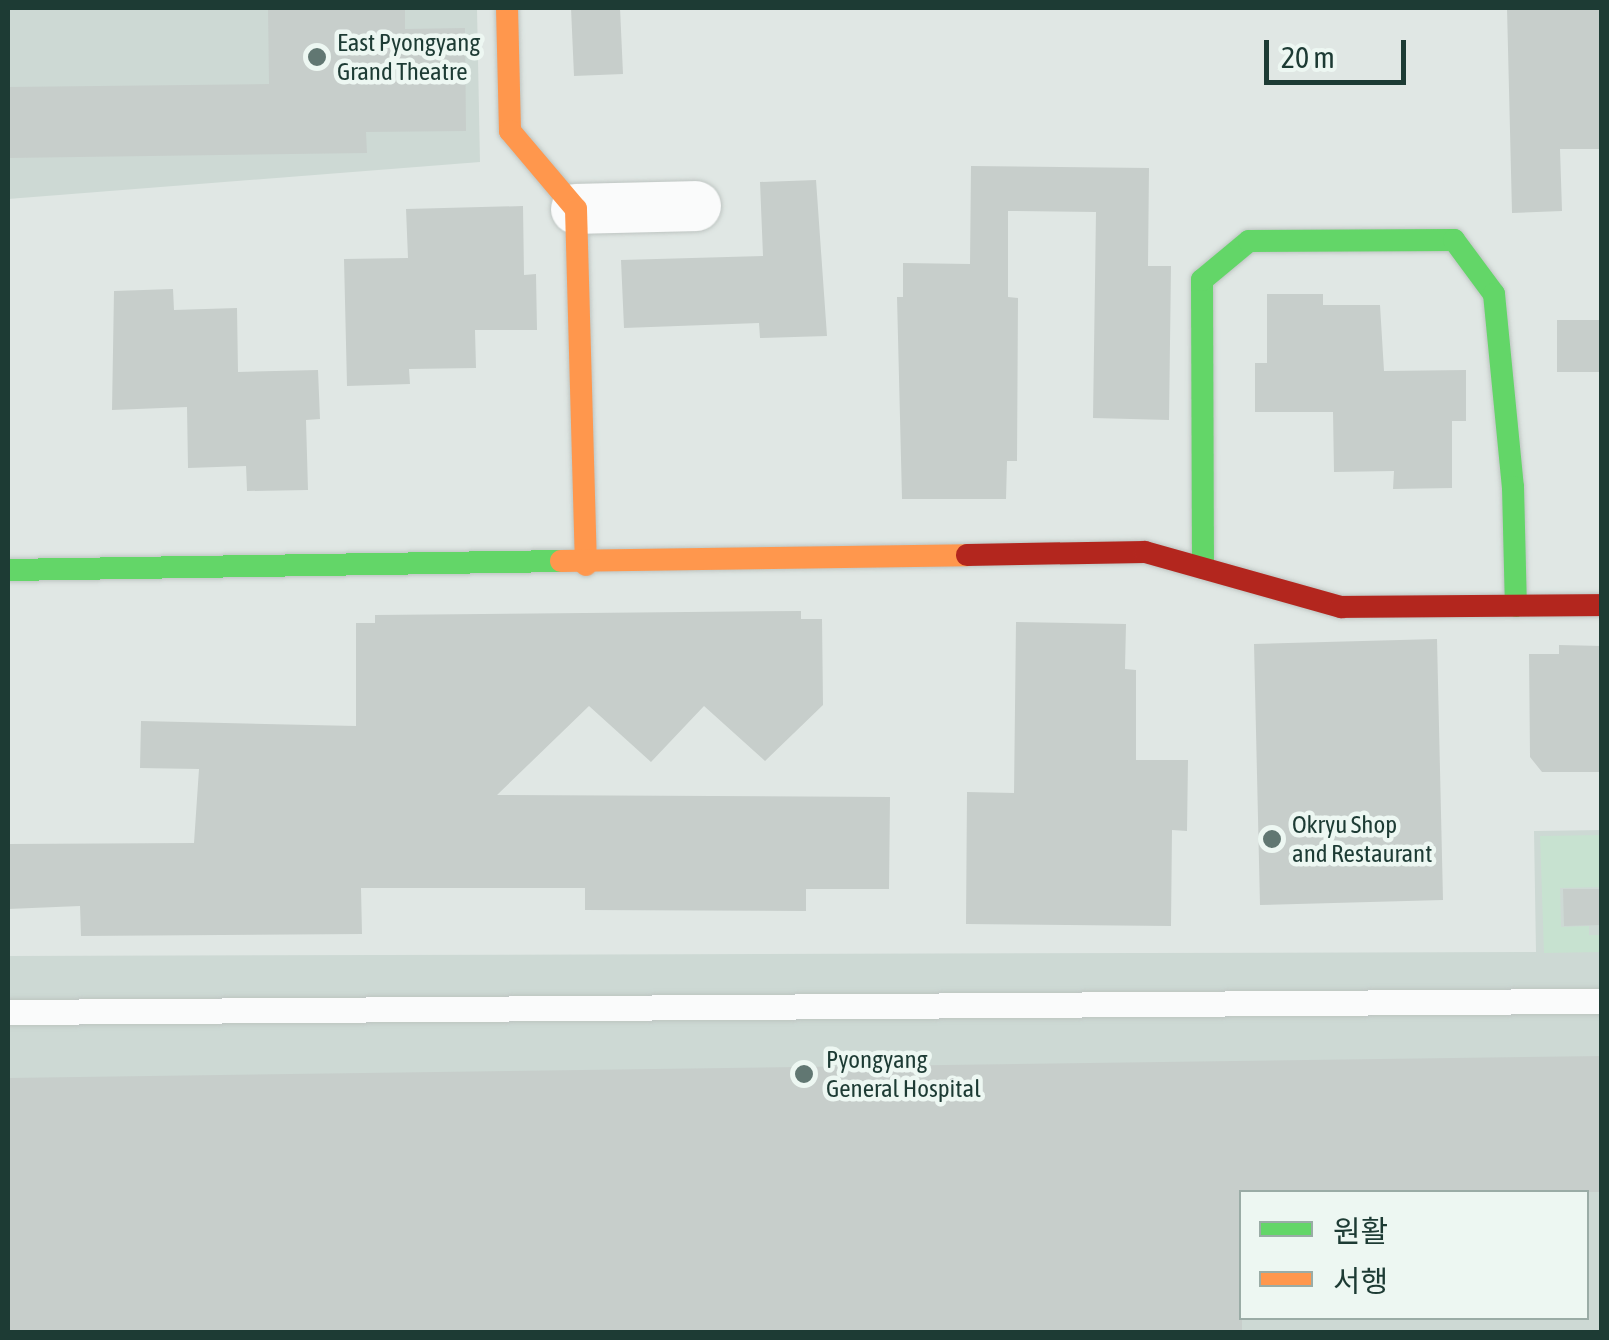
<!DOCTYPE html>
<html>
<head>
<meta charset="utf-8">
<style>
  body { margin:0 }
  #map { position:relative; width:1609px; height:1340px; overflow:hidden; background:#e0e7e4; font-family:"Asap Condensed","Noto Sans KR",sans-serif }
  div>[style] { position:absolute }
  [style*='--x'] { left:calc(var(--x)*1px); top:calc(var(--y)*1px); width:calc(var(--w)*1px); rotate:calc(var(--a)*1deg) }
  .built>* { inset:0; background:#cdd9d4 }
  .green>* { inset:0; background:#c7e2d0 }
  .building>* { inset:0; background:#c7cecb }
  .roads { filter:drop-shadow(0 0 2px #bdc4c1) drop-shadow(0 0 2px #bdc4c1) }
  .lane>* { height:25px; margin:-12.5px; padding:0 12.5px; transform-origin:12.5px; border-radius:12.5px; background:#fafbfb }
  .street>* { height:50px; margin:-25px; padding:0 25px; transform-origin:25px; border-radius:25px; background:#fafbfb }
  .fast>* { height:22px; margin:-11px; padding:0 11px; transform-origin:11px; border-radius:11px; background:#63d668 }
  .slow>* { height:22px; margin:-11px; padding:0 11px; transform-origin:11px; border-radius:11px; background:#ff974d }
  .jam>* { height:22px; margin:-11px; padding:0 11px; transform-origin:11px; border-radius:11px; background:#b3261e }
  .dots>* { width:28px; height:28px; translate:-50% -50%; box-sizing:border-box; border:5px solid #edf7f2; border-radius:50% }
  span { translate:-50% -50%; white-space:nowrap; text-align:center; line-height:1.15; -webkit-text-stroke:9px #edf7f2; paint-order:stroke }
  .poi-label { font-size:25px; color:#1d3b34 }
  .left { translate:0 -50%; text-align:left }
  .frame { position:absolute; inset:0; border:10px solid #1d3b34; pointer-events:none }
  .legend { position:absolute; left:1239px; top:1190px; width:350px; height:130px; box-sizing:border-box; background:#edf7f2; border:2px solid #9aaca6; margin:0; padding:12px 18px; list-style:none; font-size:30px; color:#1d3b34 }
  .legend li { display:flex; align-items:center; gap:20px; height:50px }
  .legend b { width:50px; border:2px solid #9aaca6 }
  .scale { position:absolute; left:1264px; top:40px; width:142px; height:45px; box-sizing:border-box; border:5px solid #1d3b34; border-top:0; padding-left:12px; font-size:30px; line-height:35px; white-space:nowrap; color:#1d3b34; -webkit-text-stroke:8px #edf7f2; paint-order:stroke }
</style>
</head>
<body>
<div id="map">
  <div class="built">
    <i style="clip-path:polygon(8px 8px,477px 8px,480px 162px,8px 199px)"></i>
    <i style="clip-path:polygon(evenodd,1601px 830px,1601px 1332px,8px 1332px,8px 956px,1536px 952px,1534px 831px,1601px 830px,1242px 1192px,1586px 1192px,1586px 1318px,1242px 1318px,1242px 1192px)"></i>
  </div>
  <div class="green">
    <i style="clip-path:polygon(1601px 835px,1601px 887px,1560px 888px,1561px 927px,1589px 926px,1589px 935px,1601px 935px,1601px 952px,1544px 953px,1540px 836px)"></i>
  </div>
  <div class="building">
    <i style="clip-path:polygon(268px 8px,405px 8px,405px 29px,465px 28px,466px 131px,366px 132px,367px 153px,8px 158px,8px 87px,269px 84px)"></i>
    <i style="clip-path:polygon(571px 8px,620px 8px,623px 74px,574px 76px)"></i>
    <i style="clip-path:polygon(1507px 8px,1602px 8px,1602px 149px,1560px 149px,1562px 211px,1512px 213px)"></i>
    <i style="clip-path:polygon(971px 166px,1149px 168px,1148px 266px,1171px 266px,1169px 420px,1093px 418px,1096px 212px,1008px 211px,1008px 297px,1018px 298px,1017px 461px,1007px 461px,1006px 499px,902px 499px,897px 297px,903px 297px,903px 263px,970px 264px)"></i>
    <i style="clip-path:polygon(816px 180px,827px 336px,760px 338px,759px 323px,624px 328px,621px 260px,763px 256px,760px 182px)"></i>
    <i style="clip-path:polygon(523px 206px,524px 275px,536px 274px,537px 330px,475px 330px,476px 368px,409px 369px,410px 384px,347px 386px,344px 259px,408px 258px,406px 209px)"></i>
    <i style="clip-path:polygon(173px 289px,174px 310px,237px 308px,238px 372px,318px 370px,320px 419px,306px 420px,308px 490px,247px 491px,246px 466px,188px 468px,187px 407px,112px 410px,114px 291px)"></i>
    <i style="clip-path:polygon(1267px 294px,1323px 294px,1323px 305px,1380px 305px,1384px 371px,1466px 370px,1466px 421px,1452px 421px,1452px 488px,1393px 489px,1394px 471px,1334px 472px,1333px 412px,1255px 412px,1255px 363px,1267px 363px)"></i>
    <i style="clip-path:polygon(1557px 320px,1602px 320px,1602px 372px,1557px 372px)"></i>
    <i style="clip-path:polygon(801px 611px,801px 619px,822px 619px,823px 705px,765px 761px,704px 706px,651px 762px,589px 706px,497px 795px,890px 797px,889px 889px,806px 889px,806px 911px,585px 910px,585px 888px,361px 888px,362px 934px,81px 936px,80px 906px,8px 909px,8px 844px,194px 843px,199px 769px,140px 768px,141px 721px,356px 726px,356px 623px,375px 623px,375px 615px)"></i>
    <i style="clip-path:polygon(1016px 622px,1126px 624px,1125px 669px,1136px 670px,1136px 760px,1188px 760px,1187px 831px,1172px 830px,1171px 926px,966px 924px,967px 792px,1014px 793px)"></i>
    <i style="clip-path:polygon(1437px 639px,1443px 900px,1260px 905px,1254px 644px)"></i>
    <i style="clip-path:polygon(1559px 645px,1602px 646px,1602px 772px,1542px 772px,1530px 757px,1529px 654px,1559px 654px)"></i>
    <i style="clip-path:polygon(1563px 889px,1602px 889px,1602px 925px,1564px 926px)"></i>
    <i style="clip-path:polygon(1602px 1056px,1602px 1192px,1242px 1192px,1242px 1332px,8px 1332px,8px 1078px)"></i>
  </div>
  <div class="roads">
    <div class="lane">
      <i style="--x:8;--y:1012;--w:1594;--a:-0.4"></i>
    </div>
    <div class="street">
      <i style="--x:576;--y:209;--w:120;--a:-1.4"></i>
    </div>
    <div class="fast">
      <i style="--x:1203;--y:568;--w:288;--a:-90.2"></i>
      <i style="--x:1202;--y:280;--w:61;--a:-39.7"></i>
      <i style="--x:1249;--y:241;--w:205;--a:-0.3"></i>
      <i style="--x:1454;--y:240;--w:67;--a:53.5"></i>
      <i style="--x:1494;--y:294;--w:194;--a:84.4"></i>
      <i style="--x:1513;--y:487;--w:119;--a:88.6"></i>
      <i style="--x:8;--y:570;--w:553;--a:-0.93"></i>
    </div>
    <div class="slow">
      <i style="--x:507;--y:8;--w:123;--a:88.6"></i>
      <i style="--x:510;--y:131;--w:102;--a:49.8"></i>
      <i style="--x:576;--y:209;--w:356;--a:88.4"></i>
      <i style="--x:561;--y:561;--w:406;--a:-0.8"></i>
    </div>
    <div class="jam">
      <i style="--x:967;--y:555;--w:178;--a:-1"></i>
      <i style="--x:1145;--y:552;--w:204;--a:15.7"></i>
      <i style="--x:1341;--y:607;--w:261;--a:-0.4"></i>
    </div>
  </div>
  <div class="dots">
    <i style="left:317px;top:57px;background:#617772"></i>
    <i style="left:1272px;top:839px;background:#617772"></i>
    <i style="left:804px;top:1074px;background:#617772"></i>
  </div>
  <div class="poi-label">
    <span class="left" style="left:337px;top:57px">East Pyongyang<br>Grand Theatre</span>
    <span class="left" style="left:1292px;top:839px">Okryu Shop<br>and Restaurant</span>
    <span class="left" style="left:826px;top:1074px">Pyongyang<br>General Hospital</span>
  </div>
  <div class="frame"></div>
  <ul class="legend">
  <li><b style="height:12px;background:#63d668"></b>원활</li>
  <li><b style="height:12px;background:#ff974d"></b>서행</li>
  </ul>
  <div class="scale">20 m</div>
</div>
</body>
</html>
